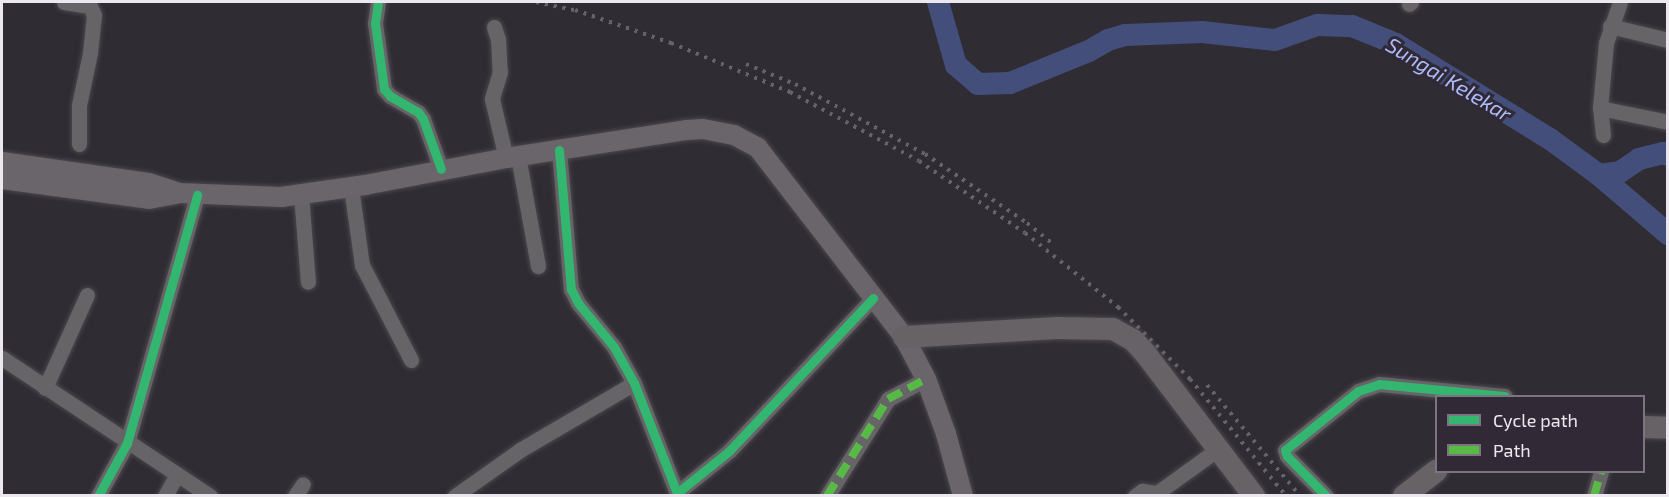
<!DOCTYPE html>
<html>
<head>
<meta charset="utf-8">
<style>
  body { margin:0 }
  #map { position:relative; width:1669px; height:497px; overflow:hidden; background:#302c33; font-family:"Exo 2",sans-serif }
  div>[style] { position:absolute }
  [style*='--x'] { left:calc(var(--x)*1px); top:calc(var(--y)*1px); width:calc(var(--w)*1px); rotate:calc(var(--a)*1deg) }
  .river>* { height:22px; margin:-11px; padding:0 11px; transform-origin:11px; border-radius:11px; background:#434e7a }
  .roads { filter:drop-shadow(0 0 2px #4a474d) drop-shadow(0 0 2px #4a474d) }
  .minor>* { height:15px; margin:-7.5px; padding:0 7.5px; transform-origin:7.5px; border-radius:7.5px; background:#676468 }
  .major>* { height:20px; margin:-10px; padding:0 10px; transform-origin:10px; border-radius:10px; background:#69656a }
  .highway>* { height:22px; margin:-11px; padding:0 11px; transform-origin:11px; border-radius:11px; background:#666266 }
  .rail>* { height:4px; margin-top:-2px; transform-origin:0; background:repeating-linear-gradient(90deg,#676469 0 3px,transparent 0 9px) }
  .quiet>* { height:8px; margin-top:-4px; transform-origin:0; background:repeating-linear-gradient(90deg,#58b947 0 15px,transparent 0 23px) }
  .cycleway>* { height:9px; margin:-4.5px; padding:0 4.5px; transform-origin:4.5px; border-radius:4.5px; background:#33b770 }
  span { translate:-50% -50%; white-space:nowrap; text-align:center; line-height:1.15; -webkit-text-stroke:6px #312936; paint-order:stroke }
  .water-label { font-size:21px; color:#acbdfa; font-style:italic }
  .frame { position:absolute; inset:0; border:3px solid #ede8f0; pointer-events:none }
  .legend { position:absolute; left:1435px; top:395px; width:210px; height:78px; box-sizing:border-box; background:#312936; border:2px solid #7c7580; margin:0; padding:8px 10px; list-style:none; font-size:18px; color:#ede8f0 }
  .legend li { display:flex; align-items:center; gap:12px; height:30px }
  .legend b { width:30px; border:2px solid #7c7580 }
</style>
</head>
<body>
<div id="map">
  <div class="river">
    <i style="--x:938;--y:2;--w:66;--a:74.1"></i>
    <i style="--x:956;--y:65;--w:29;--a:41"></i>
    <i style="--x:978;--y:84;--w:32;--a:-2"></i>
    <i style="--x:1010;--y:83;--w:85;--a:-22.1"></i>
    <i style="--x:1089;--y:51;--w:22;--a:-30"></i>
    <i style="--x:1108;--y:40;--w:18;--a:-16"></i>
    <i style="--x:1125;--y:35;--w:77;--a:-2.2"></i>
    <i style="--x:1202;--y:32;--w:73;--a:6.3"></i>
    <i style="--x:1275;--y:40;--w:45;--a:-19.7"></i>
    <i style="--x:1317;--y:25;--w:35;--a:2"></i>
    <i style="--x:1352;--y:26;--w:48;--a:22.2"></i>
    <i style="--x:1396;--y:44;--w:181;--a:31.7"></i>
    <i style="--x:1550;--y:139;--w:61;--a:36.3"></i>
    <i style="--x:1599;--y:175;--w:91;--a:40.5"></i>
    <i style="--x:1599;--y:175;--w:21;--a:-8"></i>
    <i style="--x:1620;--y:172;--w:23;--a:-34"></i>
    <i style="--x:1639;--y:159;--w:25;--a:-14"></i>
    <i style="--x:1663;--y:153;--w:5;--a:22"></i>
  </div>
  <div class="roads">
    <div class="minor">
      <i style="--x:64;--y:2;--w:26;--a:9"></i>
      <i style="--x:90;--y:6;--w:10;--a:66"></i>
      <i style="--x:94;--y:15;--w:38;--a:96"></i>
      <i style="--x:90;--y:53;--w:53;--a:101.9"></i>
      <i style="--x:79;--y:105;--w:39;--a:90"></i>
      <i style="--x:378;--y:2;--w:21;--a:98"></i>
      <i style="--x:375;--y:23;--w:67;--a:82.2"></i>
      <i style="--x:384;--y:89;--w:9;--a:49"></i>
      <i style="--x:390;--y:96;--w:32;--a:30"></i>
      <i style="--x:418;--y:112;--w:9;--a:54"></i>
      <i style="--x:423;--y:119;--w:53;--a:70.2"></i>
      <i style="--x:1409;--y:4;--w:3;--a:-45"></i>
      <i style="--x:1610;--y:26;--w:60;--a:13.6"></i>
      <i style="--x:494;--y:27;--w:13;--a:72"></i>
      <i style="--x:498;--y:39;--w:33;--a:87"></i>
      <i style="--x:500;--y:72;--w:28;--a:107"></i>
      <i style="--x:492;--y:99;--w:61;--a:76.7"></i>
      <i style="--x:1600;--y:108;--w:69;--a:11.6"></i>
      <i style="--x:1603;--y:135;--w:27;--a:-96"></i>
      <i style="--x:1600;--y:108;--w:65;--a:-84.7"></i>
      <i style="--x:1606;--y:43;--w:43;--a:-71.1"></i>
      <i style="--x:559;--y:150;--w:140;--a:85.1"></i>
      <i style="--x:571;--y:289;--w:16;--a:63"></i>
      <i style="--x:578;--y:303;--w:57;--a:50.7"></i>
      <i style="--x:614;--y:347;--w:41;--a:60.9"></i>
      <i style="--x:634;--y:383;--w:121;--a:68.7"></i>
      <i style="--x:518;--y:156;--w:112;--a:79.7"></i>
      <i style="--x:351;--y:187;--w:79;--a:82"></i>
      <i style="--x:362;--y:265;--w:107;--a:62.7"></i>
      <i style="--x:301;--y:194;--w:88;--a:85.5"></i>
      <i style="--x:2;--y:358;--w:250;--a:33.6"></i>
      <i style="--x:45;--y:388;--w:102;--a:-65.7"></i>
      <i style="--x:677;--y:493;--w:67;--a:-38.9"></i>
      <i style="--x:729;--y:451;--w:210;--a:-46.7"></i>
      <i style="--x:98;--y:496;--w:60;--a:-61.3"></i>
      <i style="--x:127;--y:443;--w:258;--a:-74.2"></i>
      <i style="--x:165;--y:496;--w:25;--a:-61"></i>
      <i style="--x:295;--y:496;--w:14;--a:-56"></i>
      <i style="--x:455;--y:496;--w:80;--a:-35.3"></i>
      <i style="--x:520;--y:450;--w:132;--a:-30.4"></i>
      <i style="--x:827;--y:496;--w:115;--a:-57.8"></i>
      <i style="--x:888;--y:399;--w:43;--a:-27.8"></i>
      <i style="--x:1135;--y:496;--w:9;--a:-36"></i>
      <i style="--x:1142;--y:491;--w:15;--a:8"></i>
      <i style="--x:1157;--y:493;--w:75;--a:-35.8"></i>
      <i style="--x:1326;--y:496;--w:56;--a:-134.3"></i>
      <i style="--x:1287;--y:456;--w:6;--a:-108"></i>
      <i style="--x:1285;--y:450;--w:94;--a:-38.9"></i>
      <i style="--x:1358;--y:391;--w:22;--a:-18"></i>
      <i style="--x:1379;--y:384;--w:126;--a:5.5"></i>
      <i style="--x:1594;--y:496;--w:25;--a:-74"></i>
    </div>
    <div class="major">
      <i style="--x:2;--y:162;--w:148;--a:8.1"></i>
      <i style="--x:149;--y:183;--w:32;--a:18"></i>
      <i style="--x:179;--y:193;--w:102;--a:2.2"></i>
      <i style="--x:281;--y:197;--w:85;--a:-8.1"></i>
      <i style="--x:365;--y:185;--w:144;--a:-10.8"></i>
      <i style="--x:506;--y:158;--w:182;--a:-8.8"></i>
      <i style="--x:686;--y:130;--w:17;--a:-3"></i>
      <i style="--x:703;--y:129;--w:32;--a:11"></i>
      <i style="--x:734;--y:135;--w:27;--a:28"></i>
      <i style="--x:758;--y:148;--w:239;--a:52.3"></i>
      <i style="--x:904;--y:337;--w:47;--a:62.4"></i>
      <i style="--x:926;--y:379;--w:59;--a:70"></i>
      <i style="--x:946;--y:434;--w:64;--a:74.7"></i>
      <i style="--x:2;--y:179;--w:148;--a:7.7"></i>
      <i style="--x:149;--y:199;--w:31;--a:-11"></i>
    </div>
    <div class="highway">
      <i style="--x:904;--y:337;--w:153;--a:-3.4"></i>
      <i style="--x:1057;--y:328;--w:56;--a:1"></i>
      <i style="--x:1113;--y:329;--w:23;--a:29"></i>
      <i style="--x:1133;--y:340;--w:18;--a:47"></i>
      <i style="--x:1145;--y:353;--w:180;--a:52.7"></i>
      <i style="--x:1644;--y:427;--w:24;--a:2"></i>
      <i style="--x:1404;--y:496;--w:41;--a:-38"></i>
    </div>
  </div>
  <div class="rail">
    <i style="--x:536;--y:2;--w:40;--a:12"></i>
    <i style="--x:575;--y:10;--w:102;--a:19"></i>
    <i style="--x:671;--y:43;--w:129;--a:22.4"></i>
    <i style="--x:790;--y:92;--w:146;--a:28.1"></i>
    <i style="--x:919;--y:161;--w:128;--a:34.2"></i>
    <i style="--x:1025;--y:233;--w:119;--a:38.5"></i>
    <i style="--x:1118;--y:307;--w:102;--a:45"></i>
    <i style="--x:1190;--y:379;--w:151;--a:50.6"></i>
    <i style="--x:746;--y:64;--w:53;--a:22.2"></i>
    <i style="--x:795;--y:84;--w:148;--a:28.3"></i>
    <i style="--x:925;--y:154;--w:123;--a:34.1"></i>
    <i style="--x:1027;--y:223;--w:33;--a:39"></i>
    <i style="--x:1207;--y:385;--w:145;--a:50"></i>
  </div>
  <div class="quiet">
    <i style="--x:827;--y:496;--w:115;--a:-57.8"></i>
    <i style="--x:888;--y:399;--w:43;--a:-27.8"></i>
    <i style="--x:1594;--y:496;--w:25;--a:-74"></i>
  </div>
  <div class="cycleway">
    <i style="--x:378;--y:2;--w:21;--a:98"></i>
    <i style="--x:375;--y:23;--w:67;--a:82.2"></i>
    <i style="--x:384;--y:89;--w:9;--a:49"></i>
    <i style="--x:390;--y:96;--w:32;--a:30"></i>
    <i style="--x:418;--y:112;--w:9;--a:54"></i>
    <i style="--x:423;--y:119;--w:53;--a:70.2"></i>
    <i style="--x:559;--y:150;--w:140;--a:85.1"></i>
    <i style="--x:571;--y:289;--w:16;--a:63"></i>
    <i style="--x:578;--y:303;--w:57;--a:50.7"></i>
    <i style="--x:614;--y:347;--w:41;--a:60.9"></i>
    <i style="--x:634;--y:383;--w:121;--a:68.7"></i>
    <i style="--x:677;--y:493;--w:67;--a:-38.9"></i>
    <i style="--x:729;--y:451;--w:210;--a:-46.7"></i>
    <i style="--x:98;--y:496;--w:60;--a:-61.3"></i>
    <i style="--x:127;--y:443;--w:258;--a:-74.2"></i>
    <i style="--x:1326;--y:496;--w:56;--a:-134.3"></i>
    <i style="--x:1287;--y:456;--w:6;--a:-108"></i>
    <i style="--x:1285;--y:450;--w:94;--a:-38.9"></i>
    <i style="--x:1358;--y:391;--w:22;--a:-18"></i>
    <i style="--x:1379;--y:384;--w:126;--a:5.5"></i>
  </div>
  <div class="water-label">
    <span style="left:1449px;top:79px;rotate:31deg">Sungai Kelekar</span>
  </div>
  <div class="frame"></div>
  <ul class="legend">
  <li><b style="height:8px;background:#33b770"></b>Cycle path</li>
  <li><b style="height:8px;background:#58b947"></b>Path</li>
  </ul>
</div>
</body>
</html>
